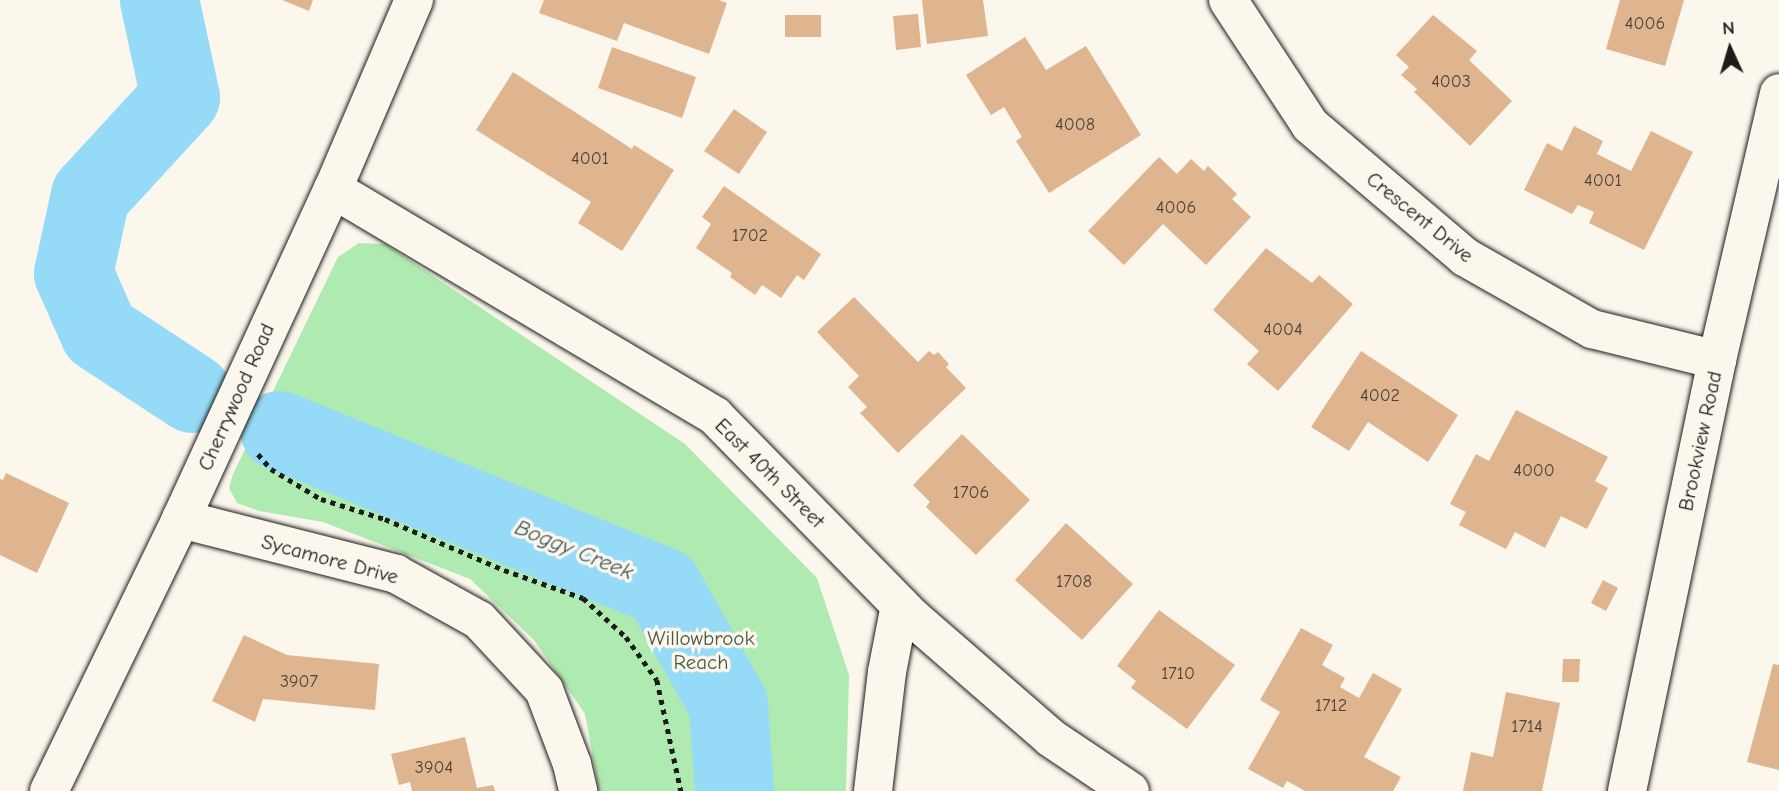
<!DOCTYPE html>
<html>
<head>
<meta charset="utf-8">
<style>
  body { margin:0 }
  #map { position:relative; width:1779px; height:791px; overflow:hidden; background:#fbf7ec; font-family:"Comic Neue",sans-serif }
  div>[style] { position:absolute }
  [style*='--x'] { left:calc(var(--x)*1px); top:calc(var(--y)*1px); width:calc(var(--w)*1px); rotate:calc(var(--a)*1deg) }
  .green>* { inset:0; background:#afebb0 }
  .river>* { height:79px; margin:-39.5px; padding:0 39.5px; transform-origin:39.5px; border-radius:39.5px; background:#95daf7 }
  .building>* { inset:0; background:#dfb590 }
  .path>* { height:4.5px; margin-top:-2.25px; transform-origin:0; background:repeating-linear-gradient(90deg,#1c1c1c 0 5px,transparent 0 10px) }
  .roads { filter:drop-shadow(0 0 2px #1c1c1c) drop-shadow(0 0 2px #1c1c1c) }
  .minor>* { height:38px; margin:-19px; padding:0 19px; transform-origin:19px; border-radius:19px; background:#fbf7ec }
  span { translate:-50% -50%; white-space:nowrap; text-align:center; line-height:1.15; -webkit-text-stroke:7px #fbf7ec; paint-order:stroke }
  .number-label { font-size:18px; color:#4d4239 }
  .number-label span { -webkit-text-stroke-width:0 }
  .street-label { font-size:21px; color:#1c1c1c }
  .park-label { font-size:21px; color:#485a48 }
  .water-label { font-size:23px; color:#40555e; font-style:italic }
  .north { position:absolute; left:1695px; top:14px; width:70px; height:70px; -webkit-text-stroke:5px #fbf7ec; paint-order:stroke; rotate:356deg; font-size:19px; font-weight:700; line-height:28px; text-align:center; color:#1c1c1c }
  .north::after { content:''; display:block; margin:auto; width:24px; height:32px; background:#1c1c1c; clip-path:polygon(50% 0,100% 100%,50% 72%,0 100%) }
</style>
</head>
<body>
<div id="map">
  <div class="green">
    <i style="clip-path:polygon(359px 243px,385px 244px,685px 444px,817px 578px,849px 675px,846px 791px,599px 791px,585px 714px,534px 640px,470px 579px,323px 522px,259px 511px,237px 503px,229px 488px,233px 474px,338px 257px)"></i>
  </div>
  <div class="river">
    <i style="--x:159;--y:0;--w:99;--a:77.8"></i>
    <i style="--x:180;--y:97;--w:133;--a:132.6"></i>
    <i style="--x:90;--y:195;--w:80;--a:102.3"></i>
    <i style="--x:73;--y:273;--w:64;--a:66.2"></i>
    <i style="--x:99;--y:332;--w:111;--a:33.3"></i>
    <i style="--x:279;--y:430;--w:414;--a:22.2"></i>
    <i style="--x:662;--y:586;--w:135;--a:60.8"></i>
    <i style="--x:728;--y:704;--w:87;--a:86.1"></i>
  </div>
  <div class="building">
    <i style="clip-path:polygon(282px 0,313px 0,309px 11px)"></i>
    <i style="clip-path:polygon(544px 0,719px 0,727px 3px,709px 54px,624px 23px,617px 41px,539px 13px)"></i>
    <i style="clip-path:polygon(922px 0,983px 0,988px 36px,927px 44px)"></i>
    <i style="clip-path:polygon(1620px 0,1684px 0,1665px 66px,1606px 49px)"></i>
    <i style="clip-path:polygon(918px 14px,921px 47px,896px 50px,893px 16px)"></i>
    <i style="clip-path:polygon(785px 15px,821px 15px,821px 37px,785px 37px)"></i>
    <i style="clip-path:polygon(1433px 15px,1477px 51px,1469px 60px,1512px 101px,1470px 146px,1414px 92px,1417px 89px,1401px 75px,1409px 67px,1396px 55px)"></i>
    <i style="clip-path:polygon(1025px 37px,1046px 70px,1086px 46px,1141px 135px,1049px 193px,1016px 141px,1022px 137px,1004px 107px,991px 115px,966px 75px)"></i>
    <i style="clip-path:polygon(612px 47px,696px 77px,682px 118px,598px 88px)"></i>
    <i style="clip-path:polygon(513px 72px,632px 149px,634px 145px,674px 170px,622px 251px,578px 223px,591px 202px,476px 130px)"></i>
    <i style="clip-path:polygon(734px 109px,767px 132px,739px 174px,704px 151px)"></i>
    <i style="clip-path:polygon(1574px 126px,1603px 141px,1597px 154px,1631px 171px,1651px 131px,1693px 152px,1644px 250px,1589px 223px,1594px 212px,1578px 205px,1572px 214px,1524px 190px,1547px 143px,1562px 151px)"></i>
    <i style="clip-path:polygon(1159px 157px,1177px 174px,1191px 159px,1204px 171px,1208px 166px,1237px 194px,1232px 199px,1251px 217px,1206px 265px,1163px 224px,1124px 265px,1088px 231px)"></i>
    <i style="clip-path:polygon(724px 186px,821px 254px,804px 280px,797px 275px,781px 298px,762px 285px,755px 295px,730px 277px,732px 273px,696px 248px,711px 224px,702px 217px)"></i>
    <i style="clip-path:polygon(1266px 248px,1312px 283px,1319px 275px,1353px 304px,1278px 391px,1247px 364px,1259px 351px,1213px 310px)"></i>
    <i style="clip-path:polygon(854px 297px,918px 362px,929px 351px,934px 355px,938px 352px,949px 364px,946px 367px,966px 388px,898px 453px,860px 413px,867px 407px,848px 387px,859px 376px,817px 332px)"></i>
    <i style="clip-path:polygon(1361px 351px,1458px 415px,1428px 462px,1368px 422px,1349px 451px,1311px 427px)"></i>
    <i style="clip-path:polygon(1516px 410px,1608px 457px,1595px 481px,1608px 488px,1587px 529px,1561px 516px,1545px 548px,1515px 532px,1506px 549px,1459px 525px,1466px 512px,1450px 504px,1476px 454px,1489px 461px)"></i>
    <i style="clip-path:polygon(962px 434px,1030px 500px,976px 555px,926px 507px,930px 502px,913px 485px)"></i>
    <i style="clip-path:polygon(6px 473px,69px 503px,37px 573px,0 555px,0 479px,3px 480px)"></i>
    <i style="clip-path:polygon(1066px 523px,1133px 584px,1082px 640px,1015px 580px)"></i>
    <i style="clip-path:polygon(1603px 580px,1618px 588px,1606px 611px,1591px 603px)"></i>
    <i style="clip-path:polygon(1159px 610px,1235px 665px,1187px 729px,1131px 688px,1136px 681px,1117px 666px)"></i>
    <i style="clip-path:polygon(1301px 628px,1333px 645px,1322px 665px,1345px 678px,1340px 687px,1359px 698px,1373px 673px,1402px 689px,1364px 757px,1401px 777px,1393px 791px,1305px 791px,1287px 781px,1283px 788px,1248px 769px,1280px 712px,1260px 700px)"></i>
    <i style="clip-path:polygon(244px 635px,287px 655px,379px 664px,375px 710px,263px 699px,255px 722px,212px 701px)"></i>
    <i style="clip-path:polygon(1563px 659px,1580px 659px,1579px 682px,1562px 682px)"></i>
    <i style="clip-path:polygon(1773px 664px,1779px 665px,1779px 770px,1747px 762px)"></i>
    <i style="clip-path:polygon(1506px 692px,1560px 703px,1542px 791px,1463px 791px,1471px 752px,1493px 757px)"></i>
    <i style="clip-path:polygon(465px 737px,477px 788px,493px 785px,495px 791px,412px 791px,410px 782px,399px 785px,391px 754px)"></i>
  </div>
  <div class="path">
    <i style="--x:258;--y:454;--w:20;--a:49"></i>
    <i style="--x:271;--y:469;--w:58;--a:31"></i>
    <i style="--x:321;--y:499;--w:67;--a:17.4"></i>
    <i style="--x:385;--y:519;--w:129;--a:23.2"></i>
    <i style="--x:504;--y:570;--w:84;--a:19.5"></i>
    <i style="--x:583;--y:598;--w:58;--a:42.2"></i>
    <i style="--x:626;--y:637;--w:53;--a:54.2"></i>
    <i style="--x:657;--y:680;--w:114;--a:77.8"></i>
  </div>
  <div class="roads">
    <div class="minor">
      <i style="--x:1228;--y:0;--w:149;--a:56.7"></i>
      <i style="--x:1310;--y:125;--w:204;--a:40.4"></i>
      <i style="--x:1465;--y:257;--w:146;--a:29.6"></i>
      <i style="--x:1592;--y:329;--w:129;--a:13.9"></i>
      <i style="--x:333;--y:189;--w:444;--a:30.7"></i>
      <i style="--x:715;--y:416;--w:281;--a:45.6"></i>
      <i style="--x:912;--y:617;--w:184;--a:41"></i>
      <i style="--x:1051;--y:738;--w:95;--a:33.9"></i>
      <i style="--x:181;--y:519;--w:222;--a:14.3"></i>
      <i style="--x:396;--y:574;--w:95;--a:29"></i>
      <i style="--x:479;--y:620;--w:96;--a:47.1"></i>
      <i style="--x:544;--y:690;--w:79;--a:69.3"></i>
      <i style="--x:572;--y:764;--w:28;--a:77"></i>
      <i style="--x:49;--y:791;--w:302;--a:-64.1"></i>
      <i style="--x:181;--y:519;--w:363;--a:-65.3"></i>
      <i style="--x:333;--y:189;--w:206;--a:-66.8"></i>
      <i style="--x:873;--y:791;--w:120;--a:-83.3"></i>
      <i style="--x:887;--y:672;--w:68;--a:-79"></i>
      <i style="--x:1627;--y:791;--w:440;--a:-78.2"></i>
      <i style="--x:1717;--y:360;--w:274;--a:-76.9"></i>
    </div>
  </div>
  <div class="number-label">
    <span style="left:1645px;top:24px">4006</span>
    <span style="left:1451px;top:82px">4003</span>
    <span style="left:1075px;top:125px">4008</span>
    <span style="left:590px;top:159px">4001</span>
    <span style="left:1603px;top:181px">4001</span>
    <span style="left:1176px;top:208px">4006</span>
    <span style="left:750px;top:236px">1702</span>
    <span style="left:1283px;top:330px">4004</span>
    <span style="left:1380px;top:396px">4002</span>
    <span style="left:1534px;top:471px">4000</span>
    <span style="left:971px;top:493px">1706</span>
    <span style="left:1074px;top:582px">1708</span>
    <span style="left:1178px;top:674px">1710</span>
    <span style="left:299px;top:682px">3907</span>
    <span style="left:1331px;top:706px">1712</span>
    <span style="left:1527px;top:727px">1714</span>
    <span style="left:434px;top:768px">3904</span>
  </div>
  <div class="street-label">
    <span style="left:1420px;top:217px;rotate:39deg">Crescent Drive</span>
    <span style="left:236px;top:397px;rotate:-66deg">Cherrywood Road</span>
    <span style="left:1700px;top:441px;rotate:-78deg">Brookview Road</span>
    <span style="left:770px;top:473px;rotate:45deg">East 40th Street</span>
    <span style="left:330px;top:559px;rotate:15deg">Sycamore Drive</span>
  </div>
  <div class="park-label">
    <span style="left:701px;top:650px">Willowbrook<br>Reach</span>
  </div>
  <div class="water-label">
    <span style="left:574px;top:550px;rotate:22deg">Boggy Creek</span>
  </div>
  <div class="north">N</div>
</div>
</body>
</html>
